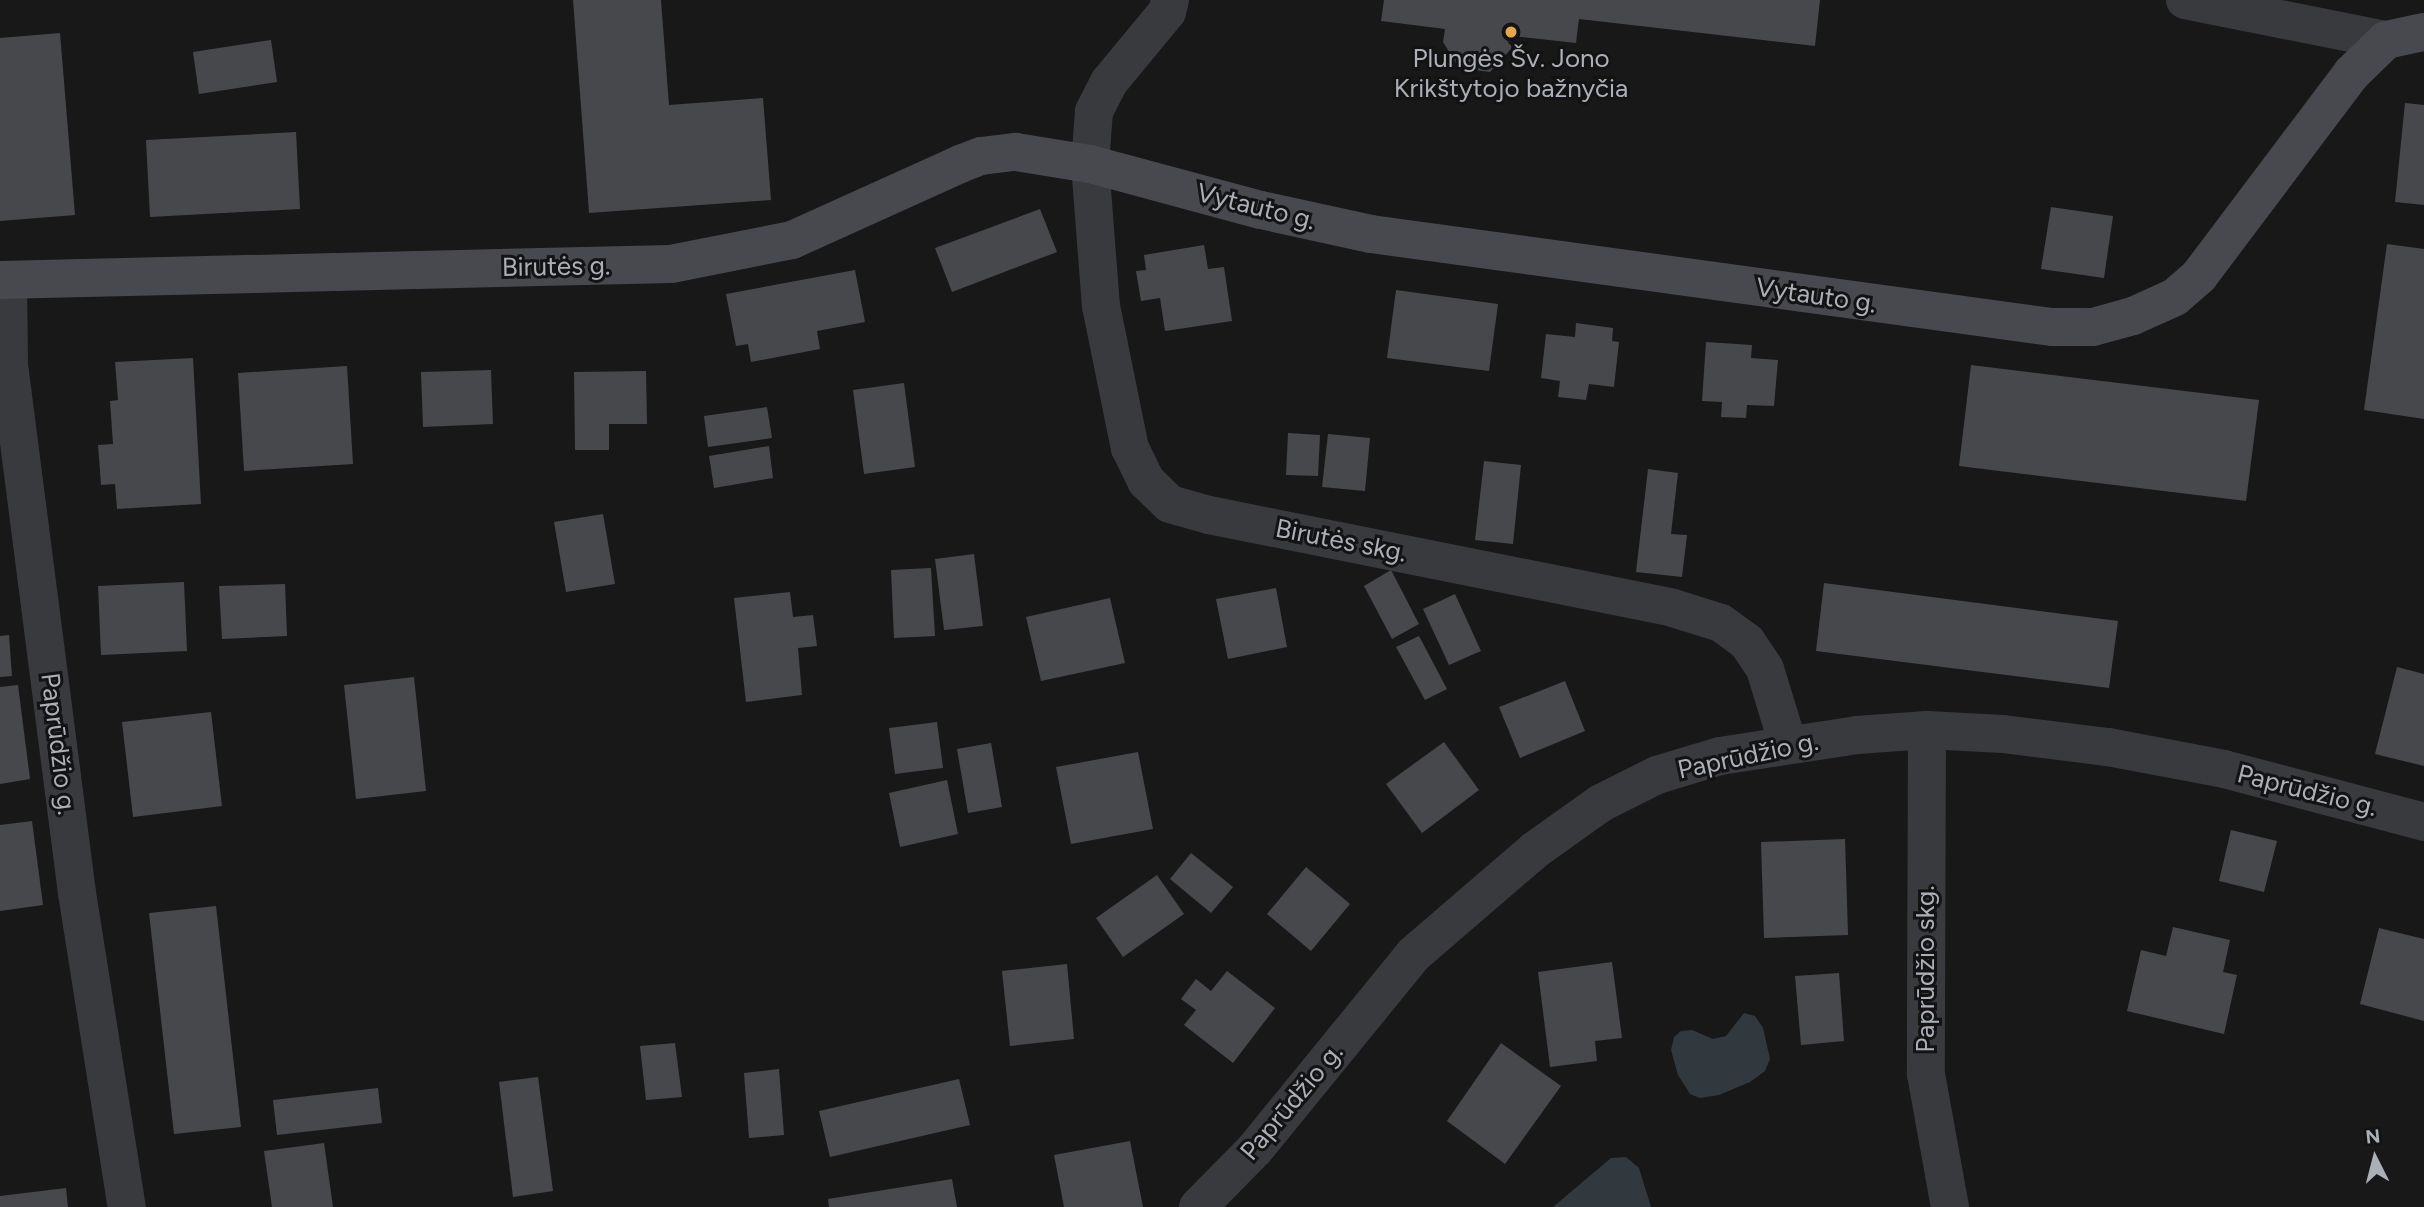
<!DOCTYPE html>
<html>
<head>
<meta charset="utf-8">
<style>
  body { margin:0 }
  #map { position:relative; width:2424px; height:1207px; overflow:hidden; background:#181819; font-family:Figtree,sans-serif }
  div>[style] { position:absolute }
  [style*='--x'] { left:calc(var(--x)*1px); top:calc(var(--y)*1px); width:calc(var(--w)*1px); rotate:calc(var(--a)*1deg) }
  .water>* { inset:0; background:#31393f }
  .building>* { inset:0; background:#47484c }
  .street>* { height:38px; margin:-19px; padding:0 19px; transform-origin:19px; border-radius:19px; background:#393a3e }
  .secondary>* { height:38px; margin:-19px; padding:0 19px; transform-origin:19px; border-radius:19px; background:#47494e }
  .dots>* { width:19px; height:19px; translate:-50% -50%; box-sizing:border-box; border:4px solid #131314; border-radius:50% }
  span { translate:-50% -50%; white-space:nowrap; text-align:center; line-height:1.15; -webkit-text-stroke:6px #131314; paint-order:stroke }
  .poi-label { font-size:26px; color:#abafb8 }
  .street-label { font-size:26px; color:#abafb8 }
  .north { position:absolute; left:2340px; top:1123px; width:70px; height:70px; -webkit-text-stroke:5px #131314; paint-order:stroke; rotate:354deg; font-size:19px; font-weight:700; line-height:28px; text-align:center; color:#abafb8 }
  .north::after { content:''; display:block; margin:auto; width:24px; height:32px; background:#abafb8; clip-path:polygon(50% 0,100% 100%,50% 72%,0 100%) }
</style>
</head>
<body>
<div id="map">
  <div class="water">
    <i style="clip-path:polygon(1744px 1013px,1755px 1016px,1763px 1028px,1770px 1059px,1765px 1071px,1750px 1082px,1719px 1095px,1700px 1098px,1690px 1094px,1678px 1075px,1671px 1050px,1674px 1037px,1681px 1031px,1692px 1030px,1713px 1039px,1726px 1036px)"></i>
    <i style="clip-path:polygon(1626px 1157px,1639px 1168px,1651px 1207px,1553px 1207px,1611px 1158px)"></i>
  </div>
  <div class="building">
    <i style="clip-path:polygon(573px 0,661px 0,669px 105px,763px 98px,771px 200px,589px 213px)"></i>
    <i style="clip-path:polygon(1384px 0,1820px 0,1815px 46px,1579px 19px,1576px 43px,1512px 36px,1511px 49px,1490px 72px,1459px 68px,1443px 42px,1445px 29px,1381px 21px)"></i>
    <i style="clip-path:polygon(60px 33px,75px 215px,0 221px,0 38px)"></i>
    <i style="clip-path:polygon(271px 40px,277px 82px,199px 94px,193px 52px)"></i>
    <i style="clip-path:polygon(2405px 103px,2424px 105px,2424px 205px,2395px 202px)"></i>
    <i style="clip-path:polygon(296px 132px,300px 209px,150px 217px,146px 140px)"></i>
    <i style="clip-path:polygon(2051px 207px,2113px 216px,2104px 278px,2041px 269px)"></i>
    <i style="clip-path:polygon(1040px 209px,1057px 252px,952px 292px,935px 248px)"></i>
    <i style="clip-path:polygon(2387px 244px,2424px 249px,2424px 419px,2364px 410px)"></i>
    <i style="clip-path:polygon(1204px 245px,1208px 269px,1224px 267px,1232px 321px,1165px 331px,1160px 298px,1141px 301px,1136px 271px,1146px 270px,1144px 255px)"></i>
    <i style="clip-path:polygon(855px 270px,865px 322px,817px 331px,820px 349px,751px 362px,748px 344px,736px 346px,726px 294px)"></i>
    <i style="clip-path:polygon(1396px 290px,1498px 304px,1489px 371px,1387px 358px)"></i>
    <i style="clip-path:polygon(1576px 323px,1613px 328px,1612px 341px,1619px 342px,1614px 387px,1589px 384px,1586px 400px,1558px 397px,1560px 381px,1541px 378px,1546px 334px,1575px 337px)"></i>
    <i style="clip-path:polygon(1706px 342px,1752px 345px,1751px 358px,1778px 360px,1774px 406px,1747px 405px,1746px 418px,1721px 417px,1722px 402px,1702px 401px)"></i>
    <i style="clip-path:polygon(193px 358px,201px 504px,117px 509px,115px 484px,101px 485px,98px 445px,113px 444px,110px 401px,118px 400px,115px 362px)"></i>
    <i style="clip-path:polygon(1971px 365px,2259px 400px,2246px 501px,1959px 466px)"></i>
    <i style="clip-path:polygon(347px 366px,353px 464px,244px 471px,238px 373px)"></i>
    <i style="clip-path:polygon(491px 370px,493px 424px,423px 427px,421px 372px)"></i>
    <i style="clip-path:polygon(646px 371px,647px 424px,609px 424px,609px 450px,575px 450px,574px 372px)"></i>
    <i style="clip-path:polygon(904px 383px,915px 467px,864px 474px,853px 390px)"></i>
    <i style="clip-path:polygon(767px 407px,772px 438px,708px 447px,704px 416px)"></i>
    <i style="clip-path:polygon(1288px 433px,1320px 435px,1318px 476px,1286px 475px)"></i>
    <i style="clip-path:polygon(1328px 434px,1370px 438px,1365px 491px,1322px 487px)"></i>
    <i style="clip-path:polygon(769px 446px,773px 478px,714px 488px,709px 456px)"></i>
    <i style="clip-path:polygon(1484px 461px,1521px 465px,1513px 544px,1475px 540px)"></i>
    <i style="clip-path:polygon(1648px 469px,1678px 473px,1671px 534px,1687px 535px,1682px 577px,1636px 572px)"></i>
    <i style="clip-path:polygon(603px 514px,615px 584px,566px 592px,554px 522px)"></i>
    <i style="clip-path:polygon(974px 554px,983px 626px,944px 630px,935px 559px)"></i>
    <i style="clip-path:polygon(931px 568px,935px 636px,894px 638px,891px 570px)"></i>
    <i style="clip-path:polygon(1391px 570px,1419px 624px,1392px 639px,1364px 586px)"></i>
    <i style="clip-path:polygon(184px 582px,187px 651px,101px 655px,98px 586px)"></i>
    <i style="clip-path:polygon(1824px 583px,2118px 621px,2109px 688px,1816px 651px)"></i>
    <i style="clip-path:polygon(285px 584px,287px 636px,222px 639px,219px 586px)"></i>
    <i style="clip-path:polygon(1276px 588px,1287px 647px,1228px 659px,1216px 599px)"></i>
    <i style="clip-path:polygon(790px 592px,793px 617px,813px 615px,817px 646px,798px 648px,802px 695px,746px 702px,734px 598px)"></i>
    <i style="clip-path:polygon(1455px 594px,1481px 651px,1449px 665px,1423px 609px)"></i>
    <i style="clip-path:polygon(1110px 598px,1125px 663px,1041px 681px,1026px 617px)"></i>
    <i style="clip-path:polygon(9px 635px,12px 676px,0 677px,0 636px)"></i>
    <i style="clip-path:polygon(1419px 636px,1447px 689px,1425px 700px,1396px 647px)"></i>
    <i style="clip-path:polygon(2397px 667px,2424px 674px,2424px 766px,2375px 754px)"></i>
    <i style="clip-path:polygon(414px 677px,426px 791px,356px 799px,344px 685px)"></i>
    <i style="clip-path:polygon(1565px 681px,1585px 731px,1520px 758px,1499px 707px)"></i>
    <i style="clip-path:polygon(18px 685px,30px 779px,0 784px,0 687px)"></i>
    <i style="clip-path:polygon(211px 712px,222px 806px,133px 817px,122px 722px)"></i>
    <i style="clip-path:polygon(937px 722px,943px 768px,895px 774px,889px 728px)"></i>
    <i style="clip-path:polygon(1444px 742px,1479px 790px,1422px 833px,1386px 784px)"></i>
    <i style="clip-path:polygon(991px 743px,1002px 807px,968px 813px,957px 749px)"></i>
    <i style="clip-path:polygon(1138px 752px,1153px 829px,1071px 844px,1056px 767px)"></i>
    <i style="clip-path:polygon(947px 780px,958px 834px,900px 847px,889px 793px)"></i>
    <i style="clip-path:polygon(32px 821px,43px 905px,0 911px,0 825px)"></i>
    <i style="clip-path:polygon(2231px 830px,2277px 841px,2264px 892px,2219px 881px)"></i>
    <i style="clip-path:polygon(1845px 839px,1848px 935px,1764px 938px,1761px 842px)"></i>
    <i style="clip-path:polygon(1191px 853px,1233px 887px,1211px 913px,1170px 879px)"></i>
    <i style="clip-path:polygon(1306px 867px,1350px 904px,1311px 951px,1267px 914px)"></i>
    <i style="clip-path:polygon(1157px 875px,1184px 914px,1123px 957px,1096px 918px)"></i>
    <i style="clip-path:polygon(216px 906px,241px 1127px,174px 1134px,149px 913px)"></i>
    <i style="clip-path:polygon(2173px 927px,2230px 940px,2223px 972px,2237px 975px,2224px 1034px,2127px 1011px,2141px 950px,2166px 956px)"></i>
    <i style="clip-path:polygon(2379px 928px,2424px 939px,2424px 1021px,2360px 1004px)"></i>
    <i style="clip-path:polygon(1612px 962px,1622px 1038px,1595px 1041px,1597px 1061px,1550px 1067px,1538px 972px)"></i>
    <i style="clip-path:polygon(1067px 964px,1074px 1039px,1010px 1046px,1002px 971px)"></i>
    <i style="clip-path:polygon(1227px 971px,1275px 1008px,1233px 1063px,1184px 1025px,1196px 1010px,1181px 999px,1196px 979px,1211px 991px)"></i>
    <i style="clip-path:polygon(1839px 973px,1844px 1041px,1801px 1045px,1795px 976px)"></i>
    <i style="clip-path:polygon(675px 1043px,682px 1097px,646px 1100px,640px 1046px)"></i>
    <i style="clip-path:polygon(1501px 1043px,1561px 1086px,1505px 1164px,1447px 1121px)"></i>
    <i style="clip-path:polygon(779px 1069px,784px 1135px,749px 1138px,744px 1073px)"></i>
    <i style="clip-path:polygon(538px 1077px,553px 1191px,513px 1197px,499px 1082px)"></i>
    <i style="clip-path:polygon(959px 1079px,970px 1125px,830px 1157px,819px 1111px)"></i>
    <i style="clip-path:polygon(378px 1088px,382px 1123px,277px 1135px,273px 1100px)"></i>
    <i style="clip-path:polygon(1130px 1141px,1143px 1207px,1064px 1207px,1054px 1155px)"></i>
    <i style="clip-path:polygon(324px 1143px,333px 1207px,272px 1207px,264px 1151px)"></i>
    <i style="clip-path:polygon(952px 1179px,957px 1207px,829px 1207px,828px 1199px)"></i>
    <i style="clip-path:polygon(66px 1188px,68px 1207px,0 1207px,0 1196px)"></i>
  </div>
  <div class="street">
    <i style="--x:1170;--y:0;--w:12;--a:104"></i>
    <i style="--x:1167;--y:12;--w:91;--a:129.6"></i>
    <i style="--x:1109;--y:82;--w:33;--a:117"></i>
    <i style="--x:1094;--y:111;--w:53;--a:94.3"></i>
    <i style="--x:1090;--y:164;--w:142;--a:85.6"></i>
    <i style="--x:1101;--y:306;--w:145;--a:78.5"></i>
    <i style="--x:1130;--y:448;--w:37;--a:64"></i>
    <i style="--x:1146;--y:481;--w:33;--a:44"></i>
    <i style="--x:1170;--y:504;--w:41;--a:15.8"></i>
    <i style="--x:1209;--y:515;--w:473;--a:11.3"></i>
    <i style="--x:1673;--y:608;--w:50;--a:17.4"></i>
    <i style="--x:1721;--y:623;--w:32;--a:36"></i>
    <i style="--x:1747;--y:642;--w:32;--a:56"></i>
    <i style="--x:1765;--y:669;--w:78;--a:73"></i>
    <i style="--x:2185;--y:0;--w:205;--a:11.3"></i>
    <i style="--x:8;--y:280;--w:85;--a:89.3"></i>
    <i style="--x:9;--y:365;--w:532;--a:82.66"></i>
    <i style="--x:77;--y:893;--w:318;--a:81"></i>
    <i style="--x:1927;--y:730;--w:344;--a:90.2"></i>
    <i style="--x:1926;--y:1074;--w:135;--a:79.8"></i>
    <i style="--x:1198;--y:1207;--w:81;--a:-45.5"></i>
    <i style="--x:1255;--y:1149;--w:250;--a:-50.8"></i>
    <i style="--x:1413;--y:955;--w:161;--a:-40.7"></i>
    <i style="--x:1535;--y:850;--w:81;--a:-35.5"></i>
    <i style="--x:1601;--y:803;--w:63;--a:-26.6"></i>
    <i style="--x:1657;--y:775;--w:66;--a:-16.8"></i>
    <i style="--x:1720;--y:756;--w:139;--a:-8.7"></i>
    <i style="--x:1857;--y:735;--w:70;--a:-4.1"></i>
    <i style="--x:1927;--y:730;--w:76;--a:3"></i>
    <i style="--x:2003;--y:734;--w:106;--a:7.1"></i>
    <i style="--x:2108;--y:747;--w:118;--a:10.7"></i>
    <i style="--x:2224;--y:769;--w:207;--a:14.8"></i>
  </div>
  <div class="secondary">
    <i style="--x:0;--y:280;--w:671;--a:-1.37"></i>
    <i style="--x:671;--y:264;--w:123;--a:-11.2"></i>
    <i style="--x:792;--y:240;--w:184;--a:-24.3"></i>
    <i style="--x:960;--y:164;--w:22;--a:-21"></i>
    <i style="--x:981;--y:156;--w:35;--a:-7"></i>
    <i style="--x:1016;--y:152;--w:75;--a:9.2"></i>
    <i style="--x:1090;--y:164;--w:177;--a:15.1"></i>
    <i style="--x:1261;--y:210;--w:113;--a:12.3"></i>
    <i style="--x:1371;--y:234;--w:687;--a:7.78"></i>
    <i style="--x:2052;--y:327;--w:41;--a:0"></i>
    <i style="--x:2093;--y:327;--w:41;--a:-15.4"></i>
    <i style="--x:2133;--y:316;--w:46;--a:-24.3"></i>
    <i style="--x:2175;--y:297;--w:32;--a:-41"></i>
    <i style="--x:2199;--y:276;--w:254;--a:-53"></i>
    <i style="--x:2352;--y:73;--w:47;--a:-44.1"></i>
    <i style="--x:2386;--y:40;--w:39;--a:-12"></i>
  </div>
  <div class="dots">
    <i style="left:1511px;top:32px;background:#e4a945"></i>
  </div>
  <div class="poi-label">
    <span style="left:1511px;top:74px">Plungės Šv. Jono<br>Krikštytojo bažnyčia</span>
  </div>
  <div class="street-label">
    <span style="left:1256px;top:207px;rotate:14deg">Vytauto g.</span>
    <span style="left:556px;top:267px;rotate:-1deg">Birutės g.</span>
    <span style="left:1816px;top:296px;rotate:8deg">Vytauto g.</span>
    <span style="left:1341px;top:541px;rotate:11deg">Birutės skg.</span>
    <span style="left:58px;top:744px;rotate:83deg">Paprūdžio g.</span>
    <span style="left:1748px;top:756px;rotate:-12deg">Paprūdžio g.</span>
    <span style="left:2307px;top:791px;rotate:14deg">Paprūdžio g.</span>
    <span style="left:1926px;top:969px;rotate:-90deg">Paprūdžio skg.</span>
    <span style="left:1292px;top:1102px;rotate:-50deg">Paprūdžio g.</span>
  </div>
  <div class="north">N</div>
</div>
</body>
</html>
